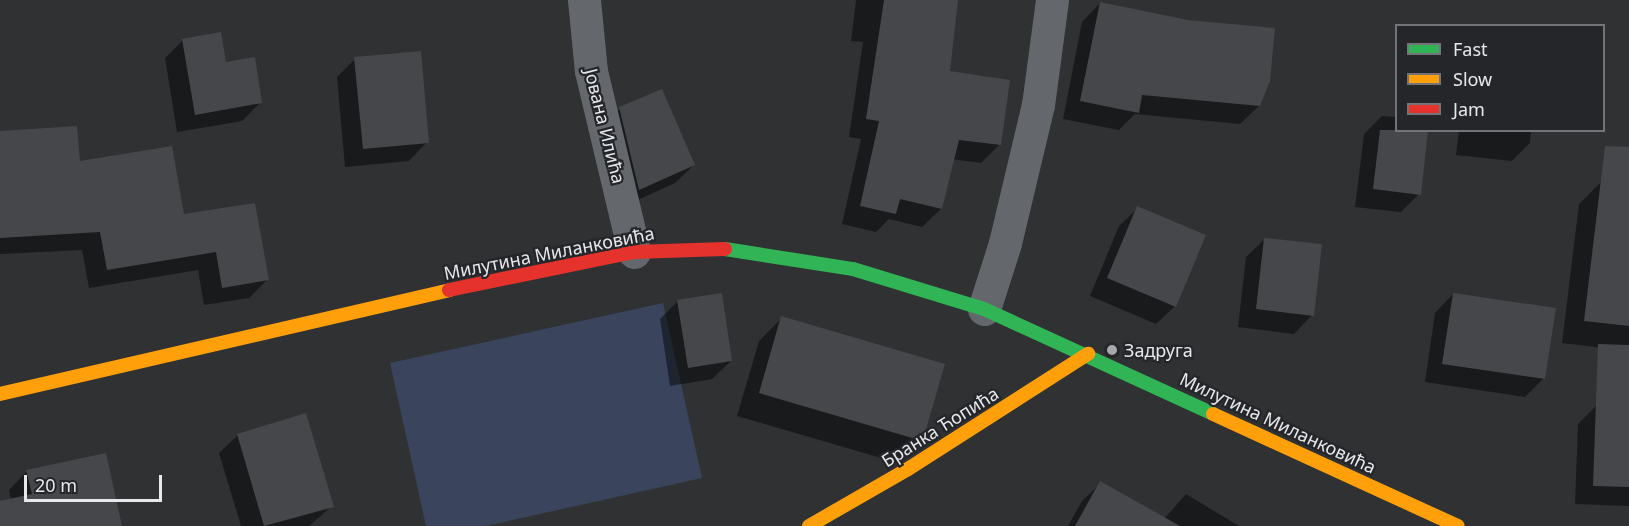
<!DOCTYPE html>
<html>
<head>
<meta charset="utf-8">
<style>
  body { margin:0 }
  #map { position:relative; width:1629px; height:526px; overflow:hidden; background:#2f3133; font-family:"Noto Sans",sans-serif }
  div>[style] { position:absolute }
  [style*='--x'] { left:calc(var(--x)*1px); top:calc(var(--y)*1px); width:calc(var(--w)*1px); rotate:calc(var(--a)*1deg) }
  .green>* { inset:0; background:#3a455d }
  .shadow>* { inset:0; background:#0007 }
  .building>* { inset:0; background:#46474a }
  .street>* { height:33px; margin:-16.5px; padding:0 16.5px; transform-origin:16.5px; border-radius:16.5px; background:#64676c }
  .fast>* { height:14px; margin:-7px; padding:0 7px; transform-origin:7px; border-radius:7px; background:#30b455 }
  .slow>* { height:14px; margin:-7px; padding:0 7px; transform-origin:7px; border-radius:7px; background:#ff9f0a }
  .jam>* { height:14px; margin:-7px; padding:0 7px; transform-origin:7px; border-radius:7px; background:#e5322d }
  .dots>* { width:16px; height:16px; translate:-50% -50%; box-sizing:border-box; border:3px solid #24262a; border-radius:50% }
  span { translate:-50% -50%; white-space:nowrap; text-align:center; line-height:1.15; -webkit-text-stroke:4.5px #24262a; paint-order:stroke }
  .street-label { font-size:18px; color:#e7e8eb }
  .poi-label { font-size:18px; color:#e7e8eb }
  .left { translate:0 -50%; text-align:left }
  .legend { position:absolute; left:1395px; top:24px; width:210px; height:108px; box-sizing:border-box; background:#24262a; border:2px solid #727477; margin:0; padding:8px 10px; list-style:none; font-size:18px; color:#e7e8eb }
  .legend li { display:flex; align-items:center; gap:12px; height:30px }
  .legend b { width:30px; border:2px solid #727477 }
  .scale { position:absolute; left:24px; top:475px; width:138px; height:27px; box-sizing:border-box; border:3px solid #e7e8eb; border-top:0; padding-left:8px; font-size:18px; line-height:21px; white-space:nowrap; color:#e7e8eb; -webkit-text-stroke:4px #24262a; paint-order:stroke }
</style>
</head>
<body>
<div id="map">
  <div class="green">
    <i style="clip-path:polygon(663px 303px,702px 478px,486px 526px,426px 526px,390px 363px)"></i>
  </div>
  <div class="shadow">
    <i style="clip-path:polygon(856px 0,956px 0,948px 73px,999px 145px,981px 163px,952px 159px,941px 209px,922px 227px,889px 219px,876px 232px,842px 224px,861px 139px,849px 137px,863px 42px,851px 41px)"></i>
    <i style="clip-path:polygon(1100px 3px,1259px 106px,1240px 124px,1135px 114px,1119px 130px,1063px 119px,1082px 22px)"></i>
    <i style="clip-path:polygon(183px 40px,225px 63px,261px 102px,242px 121px,177px 132px,165px 58px)"></i>
    <i style="clip-path:polygon(355px 59px,427px 142px,409px 161px,345px 167px,337px 77px)"></i>
    <i style="clip-path:polygon(620px 109px,694px 165px,675px 183px,620px 208px,601px 127px)"></i>
    <i style="clip-path:polygon(1382px 116px,1396px 117px,1396px 130px,1419px 194px,1401px 212px,1355px 207px,1364px 134px)"></i>
    <i style="clip-path:polygon(1459px 130px,1531px 130px,1530px 143px,1512px 161px,1456px 155px)"></i>
    <i style="clip-path:polygon(0 133px,78px 163px,183px 216px,267px 280px,249px 298px,204px 305px,198px 270px,89px 288px,82px 250px,0 254px)"></i>
    <i style="clip-path:polygon(1602px 181px,1629px 184px,1629px 351px,1562px 343px,1579px 204px)"></i>
    <i style="clip-path:polygon(1138px 208px,1175px 306px,1156px 324px,1090px 296px,1119px 226px)"></i>
    <i style="clip-path:polygon(1265px 239px,1312px 315px,1294px 334px,1238px 327px,1246px 257px)"></i>
    <i style="clip-path:polygon(1453px 294px,1544px 378px,1525px 397px,1425px 382px,1435px 313px)"></i>
    <i style="clip-path:polygon(678px 301px,731px 361px,712px 379px,670px 386px,660px 319px)"></i>
    <i style="clip-path:polygon(782px 318px,923px 436px,895px 462px,737px 416px,759px 341px)"></i>
    <i style="clip-path:polygon(1596px 406px,1629px 407px,1629px 506px,1575px 504px,1578px 424px)"></i>
    <i style="clip-path:polygon(238px 435px,332px 506px,309px 526px,241px 526px,219px 453px)"></i>
    <i style="clip-path:polygon(27px 471px,120px 526px,0 526px,0 502px,11px 500px,9px 490px)"></i>
    <i style="clip-path:polygon(1101px 483px,1164px 519px,1186px 494px,1239px 526px,1068px 526px,1082px 501px)"></i>
  </div>
  <div class="building">
    <i style="clip-path:polygon(884px 0,958px 0,950px 71px,1010px 80px,1001px 145px,959px 140px,942px 209px,900px 199px,896px 214px,860px 206px,879px 121px,866px 119px)"></i>
    <i style="clip-path:polygon(1100px 2px,1188px 20px,1275px 28px,1270px 81px,1260px 106px,1142px 95px,1139px 113px,1080px 101px)"></i>
    <i style="clip-path:polygon(221px 32px,226px 62px,255px 57px,262px 103px,195px 115px,182px 39px)"></i>
    <i style="clip-path:polygon(421px 51px,429px 143px,363px 149px,354px 57px)"></i>
    <i style="clip-path:polygon(662px 89px,695px 165px,639px 190px,619px 107px)"></i>
    <i style="clip-path:polygon(77px 126px,80px 161px,172px 146px,184px 214px,255px 203px,269px 280px,222px 288px,216px 252px,107px 270px,100px 232px,0 238px,0 131px)"></i>
    <i style="clip-path:polygon(1380px 130px,1428px 130px,1421px 195px,1373px 189px)"></i>
    <i style="clip-path:polygon(1605px 146px,1629px 147px,1629px 326px,1584px 321px)"></i>
    <i style="clip-path:polygon(1137px 206px,1206px 235px,1176px 307px,1107px 278px)"></i>
    <i style="clip-path:polygon(1264px 238px,1322px 244px,1314px 316px,1256px 309px)"></i>
    <i style="clip-path:polygon(722px 293px,732px 361px,688px 368px,677px 300px)"></i>
    <i style="clip-path:polygon(1453px 293px,1556px 308px,1545px 379px,1442px 364px)"></i>
    <i style="clip-path:polygon(781px 316px,945px 364px,924px 436px,919px 440px,759px 393px)"></i>
    <i style="clip-path:polygon(1598px 344px,1629px 345px,1629px 487px,1593px 486px)"></i>
    <i style="clip-path:polygon(306px 413px,334px 507px,264px 526px,237px 434px)"></i>
    <i style="clip-path:polygon(106px 453px,122px 526px,0 526px,0 501px,32px 494px,26px 470px)"></i>
    <i style="clip-path:polygon(1100px 481px,1180px 526px,1075px 526px)"></i>
  </div>
  <div class="street">
    <i style="--x:584;--y:0;--w:71;--a:84.4"></i>
    <i style="--x:591;--y:71;--w:186;--a:76.6"></i>
    <i style="--x:984;--y:309;--w:69;--a:-72.3"></i>
    <i style="--x:1005;--y:243;--w:142;--a:-76.6"></i>
    <i style="--x:1038;--y:105;--w:106;--a:-82.4"></i>
  </div>
  <div class="fast">
    <i style="--x:725;--y:249;--w:130;--a:8.9"></i>
    <i style="--x:853;--y:269;--w:137;--a:17"></i>
    <i style="--x:984;--y:309;--w:252;--a:24.6"></i>
  </div>
  <div class="slow">
    <i style="--x:0;--y:394;--w:461;--a:-13"></i>
    <i style="--x:1213;--y:414;--w:269;--a:24.6"></i>
    <i style="--x:809;--y:526;--w:114;--a:-29.9"></i>
    <i style="--x:908;--y:469;--w:214;--a:-32.6"></i>
  </div>
  <div class="jam">
    <i style="--x:449;--y:290;--w:189;--a:-11.6"></i>
    <i style="--x:634;--y:252;--w:91;--a:-1.9"></i>
  </div>
  <div class="dots">
    <i style="left:1112px;top:350px;background:#a7a8ab"></i>
  </div>
  <div class="street-label">
    <span style="left:605px;top:126px;rotate:76deg">Јована Илића</span>
    <span style="left:549px;top:253px;rotate:-11deg">Милутина Миланковића</span>
    <span style="left:1278px;top:423px;rotate:25deg">Милутина Миланковића</span>
    <span style="left:940px;top:427px;rotate:-32deg">Бранка Ћопића</span>
  </div>
  <div class="poi-label">
    <span class="left" style="left:1124px;top:350px">Задруга</span>
  </div>
  <ul class="legend">
  <li><b style="height:8px;background:#30b455"></b>Fast</li>
  <li><b style="height:8px;background:#ff9f0a"></b>Slow</li>
  <li><b style="height:8px;background:#e5322d"></b>Jam</li>
  </ul>
  <div class="scale">20 m</div>
</div>
</body>
</html>
